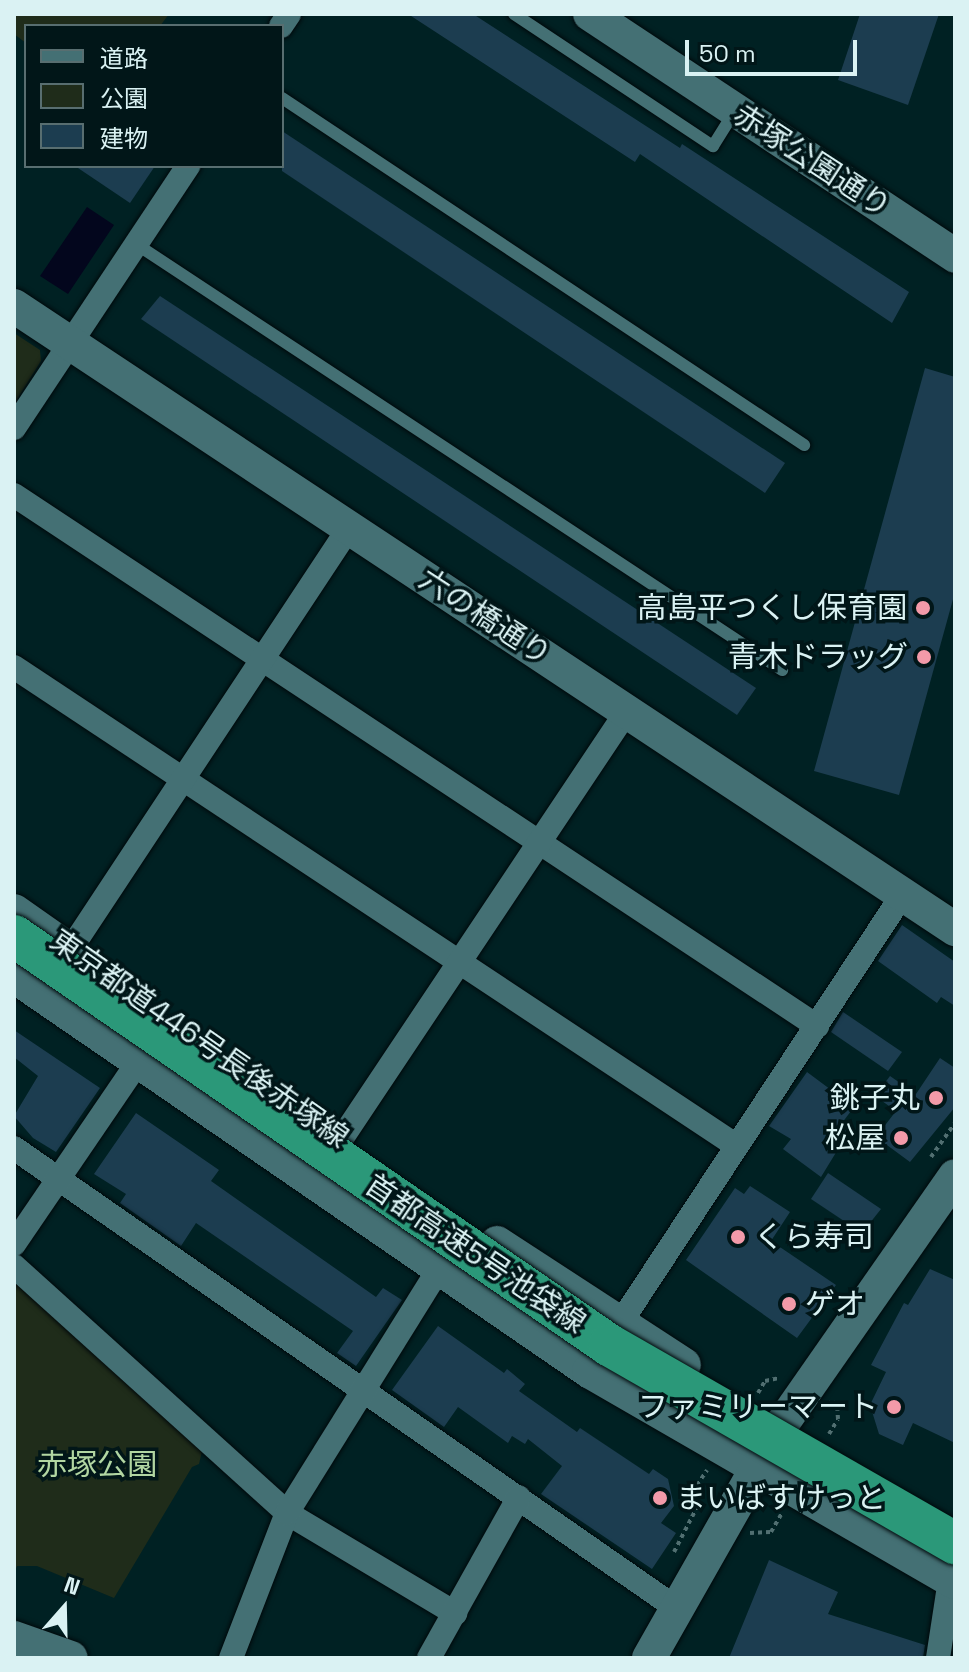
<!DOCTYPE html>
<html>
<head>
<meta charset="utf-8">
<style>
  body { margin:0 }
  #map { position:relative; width:969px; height:1672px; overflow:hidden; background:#002123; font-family:"Space Grotesk","Noto Sans JP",sans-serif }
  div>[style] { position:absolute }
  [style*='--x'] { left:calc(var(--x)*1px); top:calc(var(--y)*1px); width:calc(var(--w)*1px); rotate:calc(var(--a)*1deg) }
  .green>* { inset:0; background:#1f2c1a }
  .water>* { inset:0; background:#03061d }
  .building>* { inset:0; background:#1c3d50 }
  .path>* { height:4px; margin-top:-2px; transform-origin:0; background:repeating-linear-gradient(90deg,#516f71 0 4px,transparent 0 8px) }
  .roads { filter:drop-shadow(0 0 2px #00090b) drop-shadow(0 0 2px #00090b) }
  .lane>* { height:12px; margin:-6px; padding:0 6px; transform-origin:6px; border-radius:6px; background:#447074 }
  .street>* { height:24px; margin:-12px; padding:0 12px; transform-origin:12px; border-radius:12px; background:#447074 }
  .secondary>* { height:34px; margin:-17px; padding:0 17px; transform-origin:17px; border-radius:17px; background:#447074 }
  .bridges { filter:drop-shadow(0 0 2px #00090b) drop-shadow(0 0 2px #00090b) }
  .highway-bridge>* { height:42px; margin:-21px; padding:0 21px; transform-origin:21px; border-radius:21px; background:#2b9879 }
  .dots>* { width:22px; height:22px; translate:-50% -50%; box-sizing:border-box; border:4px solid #011618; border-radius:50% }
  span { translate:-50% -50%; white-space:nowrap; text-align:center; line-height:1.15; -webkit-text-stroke:7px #011618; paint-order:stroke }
  .street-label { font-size:30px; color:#daf2f3 }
  .poi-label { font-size:30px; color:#daf2f3 }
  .right { translate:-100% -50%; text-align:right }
  .left { translate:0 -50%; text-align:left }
  .park-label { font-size:30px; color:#b2d6a2 }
  .frame { position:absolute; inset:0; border:16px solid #daf2f3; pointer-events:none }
  .legend { position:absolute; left:24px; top:24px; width:260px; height:144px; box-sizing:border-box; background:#011618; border:2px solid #586e70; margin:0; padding:10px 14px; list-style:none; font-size:24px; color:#daf2f3 }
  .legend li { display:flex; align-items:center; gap:16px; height:40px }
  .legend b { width:40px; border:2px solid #586e70 }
  .north { position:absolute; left:24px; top:1568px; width:80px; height:80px; -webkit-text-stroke:6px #011618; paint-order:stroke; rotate:20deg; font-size:22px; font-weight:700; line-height:32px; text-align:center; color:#daf2f3 }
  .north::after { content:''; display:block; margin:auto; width:28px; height:36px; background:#daf2f3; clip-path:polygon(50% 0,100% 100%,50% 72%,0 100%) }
  .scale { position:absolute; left:685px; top:40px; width:172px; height:36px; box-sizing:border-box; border:4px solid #daf2f3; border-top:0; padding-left:10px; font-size:24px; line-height:28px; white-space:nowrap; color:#daf2f3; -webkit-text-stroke:6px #011618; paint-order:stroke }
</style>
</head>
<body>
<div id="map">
  <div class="green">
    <i style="clip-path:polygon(14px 14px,169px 14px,160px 26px,26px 26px,26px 43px,14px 34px)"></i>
    <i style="clip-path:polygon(14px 333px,40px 350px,41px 361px,14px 404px)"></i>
    <i style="clip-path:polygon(14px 1281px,204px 1443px,199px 1464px,192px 1467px,114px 1598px,37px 1566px,17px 1566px,14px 1573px)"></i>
  </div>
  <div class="water">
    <i style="clip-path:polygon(87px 207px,114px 225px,68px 294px,40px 276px)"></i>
  </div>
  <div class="building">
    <i style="clip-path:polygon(408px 14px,473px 14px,680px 148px,682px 144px,909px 292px,892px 323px,640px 154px,635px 162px)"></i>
    <i style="clip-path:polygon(860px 14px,939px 14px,908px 105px,838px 80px)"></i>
    <i style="clip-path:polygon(282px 131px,785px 463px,765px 493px,282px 171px)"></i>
    <i style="clip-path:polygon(75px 166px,155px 166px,130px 203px)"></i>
    <i style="clip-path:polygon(160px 296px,424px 469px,756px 688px,737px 715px,141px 319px)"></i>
    <i style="clip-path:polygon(925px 368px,955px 377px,955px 592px,899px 795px,814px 771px)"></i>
    <i style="clip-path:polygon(902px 925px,955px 962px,955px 1006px,941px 997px,937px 1003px,878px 961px)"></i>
    <i style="clip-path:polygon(843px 1012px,902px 1052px,888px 1071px,831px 1032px)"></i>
    <i style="clip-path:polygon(14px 1030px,100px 1088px,56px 1152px,33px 1138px,14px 1116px,38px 1076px,14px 1057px)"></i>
    <i style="clip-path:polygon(940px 1058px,955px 1068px,955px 1107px,910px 1162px,876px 1137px,896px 1111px,875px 1096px,890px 1076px,916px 1094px)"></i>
    <i style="clip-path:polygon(807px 1072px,854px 1107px,842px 1123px,851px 1128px,821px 1177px,783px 1149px,791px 1139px,769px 1126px)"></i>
    <i style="clip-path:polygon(136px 1113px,219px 1170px,211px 1181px,339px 1271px,376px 1297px,383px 1288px,402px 1300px,356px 1366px,337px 1353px,353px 1331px,196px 1223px,181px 1246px,120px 1203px,126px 1194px,94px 1174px)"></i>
    <i style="clip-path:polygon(828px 1173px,881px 1209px,862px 1233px,811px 1199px)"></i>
    <i style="clip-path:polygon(750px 1186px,790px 1212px,771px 1241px,836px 1285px,797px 1338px,686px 1260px,735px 1188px,744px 1194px)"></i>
    <i style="clip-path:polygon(930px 1269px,955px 1280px,955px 1443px,913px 1423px,903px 1445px,879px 1434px,870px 1405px,886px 1372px,871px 1365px,904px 1303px,908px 1305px)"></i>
    <i style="clip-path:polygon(438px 1326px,504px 1373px,507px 1369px,525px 1384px,519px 1391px,577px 1432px,580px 1428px,649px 1474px,653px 1469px,668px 1479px,674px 1506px,661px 1523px,676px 1533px,652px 1569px,541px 1494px,562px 1466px,528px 1439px,525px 1444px,512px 1436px,508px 1443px,458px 1407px,444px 1427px,392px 1390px)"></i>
    <i style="clip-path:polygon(769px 1560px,838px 1592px,828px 1614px,925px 1645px,923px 1658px,729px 1658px)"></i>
  </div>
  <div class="path">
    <i style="--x:931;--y:1157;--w:42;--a:-54.8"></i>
    <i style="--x:758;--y:1393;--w:14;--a:-60"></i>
    <i style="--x:765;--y:1381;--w:14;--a:-12"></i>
    <i style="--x:829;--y:1434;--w:17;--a:-59"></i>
    <i style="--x:838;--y:1419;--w:15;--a:-94"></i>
    <i style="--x:837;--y:1404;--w:8;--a:-157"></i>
    <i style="--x:750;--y:1533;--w:21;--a:-3"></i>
    <i style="--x:771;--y:1532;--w:22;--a:-60"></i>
    <i style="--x:674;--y:1552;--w:53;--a:-62.9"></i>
    <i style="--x:698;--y:1505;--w:20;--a:-93"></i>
    <i style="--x:697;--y:1485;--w:18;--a:-56"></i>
  </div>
  <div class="roads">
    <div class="lane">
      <i style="--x:514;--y:14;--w:239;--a:33.6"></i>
      <i style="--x:713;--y:146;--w:38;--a:-58"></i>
      <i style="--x:282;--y:98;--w:627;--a:33.61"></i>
      <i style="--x:136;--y:244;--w:774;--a:33.4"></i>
    </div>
    <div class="street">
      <i style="--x:281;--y:26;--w:14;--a:-56"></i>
      <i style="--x:14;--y:428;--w:315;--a:-56.4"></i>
      <i style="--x:14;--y:495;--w:963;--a:33.48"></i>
      <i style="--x:14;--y:667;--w:867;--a:33.53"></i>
      <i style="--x:70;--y:950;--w:506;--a:-56.53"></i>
      <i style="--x:342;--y:1138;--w:513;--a:-56.28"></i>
      <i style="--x:14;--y:1148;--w:806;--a:34.79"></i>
      <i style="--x:14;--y:1244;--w:220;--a:-55.7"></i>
      <i style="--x:14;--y:1266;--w:368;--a:42.1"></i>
      <i style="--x:287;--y:1513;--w:196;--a:30.8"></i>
      <i style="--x:619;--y:1325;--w:516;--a:-56.62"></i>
      <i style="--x:231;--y:1658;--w:155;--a:-68.9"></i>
      <i style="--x:287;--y:1513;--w:286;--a:-58.1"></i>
      <i style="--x:429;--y:1658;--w:184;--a:-60.8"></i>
      <i style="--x:938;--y:1658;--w:79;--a:-81.3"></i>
    </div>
    <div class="secondary">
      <i style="--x:590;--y:14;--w:438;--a:33.5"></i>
      <i style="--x:14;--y:306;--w:1129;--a:33.51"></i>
      <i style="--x:14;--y:911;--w:57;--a:35.1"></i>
      <i style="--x:14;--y:976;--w:698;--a:34.49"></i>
      <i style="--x:589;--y:1371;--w:422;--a:30"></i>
      <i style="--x:497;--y:1243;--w:223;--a:33.1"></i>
      <i style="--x:14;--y:1638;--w:60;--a:19.3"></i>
      <i style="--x:649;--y:1658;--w:269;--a:-60.4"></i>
      <i style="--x:782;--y:1424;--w:302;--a:-55.1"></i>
    </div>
  </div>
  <div class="bridges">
    <div class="highway-bridge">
      <i style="--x:14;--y:936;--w:722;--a:34.5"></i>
      <i style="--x:609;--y:1345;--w:399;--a:29.8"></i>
    </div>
  </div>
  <div class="dots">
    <i style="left:923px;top:608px;background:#f39aa9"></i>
    <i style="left:924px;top:657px;background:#f39aa9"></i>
    <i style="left:936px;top:1098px;background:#f39aa9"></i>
    <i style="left:901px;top:1138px;background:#f39aa9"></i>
    <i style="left:738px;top:1237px;background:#f39aa9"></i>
    <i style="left:789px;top:1304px;background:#f39aa9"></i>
    <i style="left:894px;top:1407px;background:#f39aa9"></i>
    <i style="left:660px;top:1498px;background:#f39aa9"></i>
  </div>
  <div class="street-label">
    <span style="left:812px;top:161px;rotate:33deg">赤塚公園通り</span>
    <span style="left:485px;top:617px;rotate:33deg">六の橋通り</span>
    <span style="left:199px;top:1039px;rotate:35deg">東京都道446号長後赤塚線</span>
    <span style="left:475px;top:1254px;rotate:34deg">首都高速5号池袋線</span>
  </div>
  <div class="poi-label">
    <span class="right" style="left:907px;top:608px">高島平つくし保育園</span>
    <span class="right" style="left:908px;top:657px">青木ドラッグ</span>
    <span class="right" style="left:920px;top:1098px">銚子丸</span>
    <span class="right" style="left:885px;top:1138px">松屋</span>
    <span class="left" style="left:754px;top:1237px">くら寿司</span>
    <span class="left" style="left:805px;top:1304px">ゲオ</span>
    <span class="right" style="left:878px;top:1407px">ファミリーマート</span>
    <span class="left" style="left:676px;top:1498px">まいばすけっと</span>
  </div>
  <div class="park-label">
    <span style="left:97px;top:1465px">赤塚公園</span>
  </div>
  <div class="frame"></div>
  <ul class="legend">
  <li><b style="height:10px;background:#447074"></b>道路</li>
  <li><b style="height:22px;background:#1f2c1a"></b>公園</li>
  <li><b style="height:22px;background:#1c3d50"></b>建物</li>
  </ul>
  <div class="north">N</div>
  <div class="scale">50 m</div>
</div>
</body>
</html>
